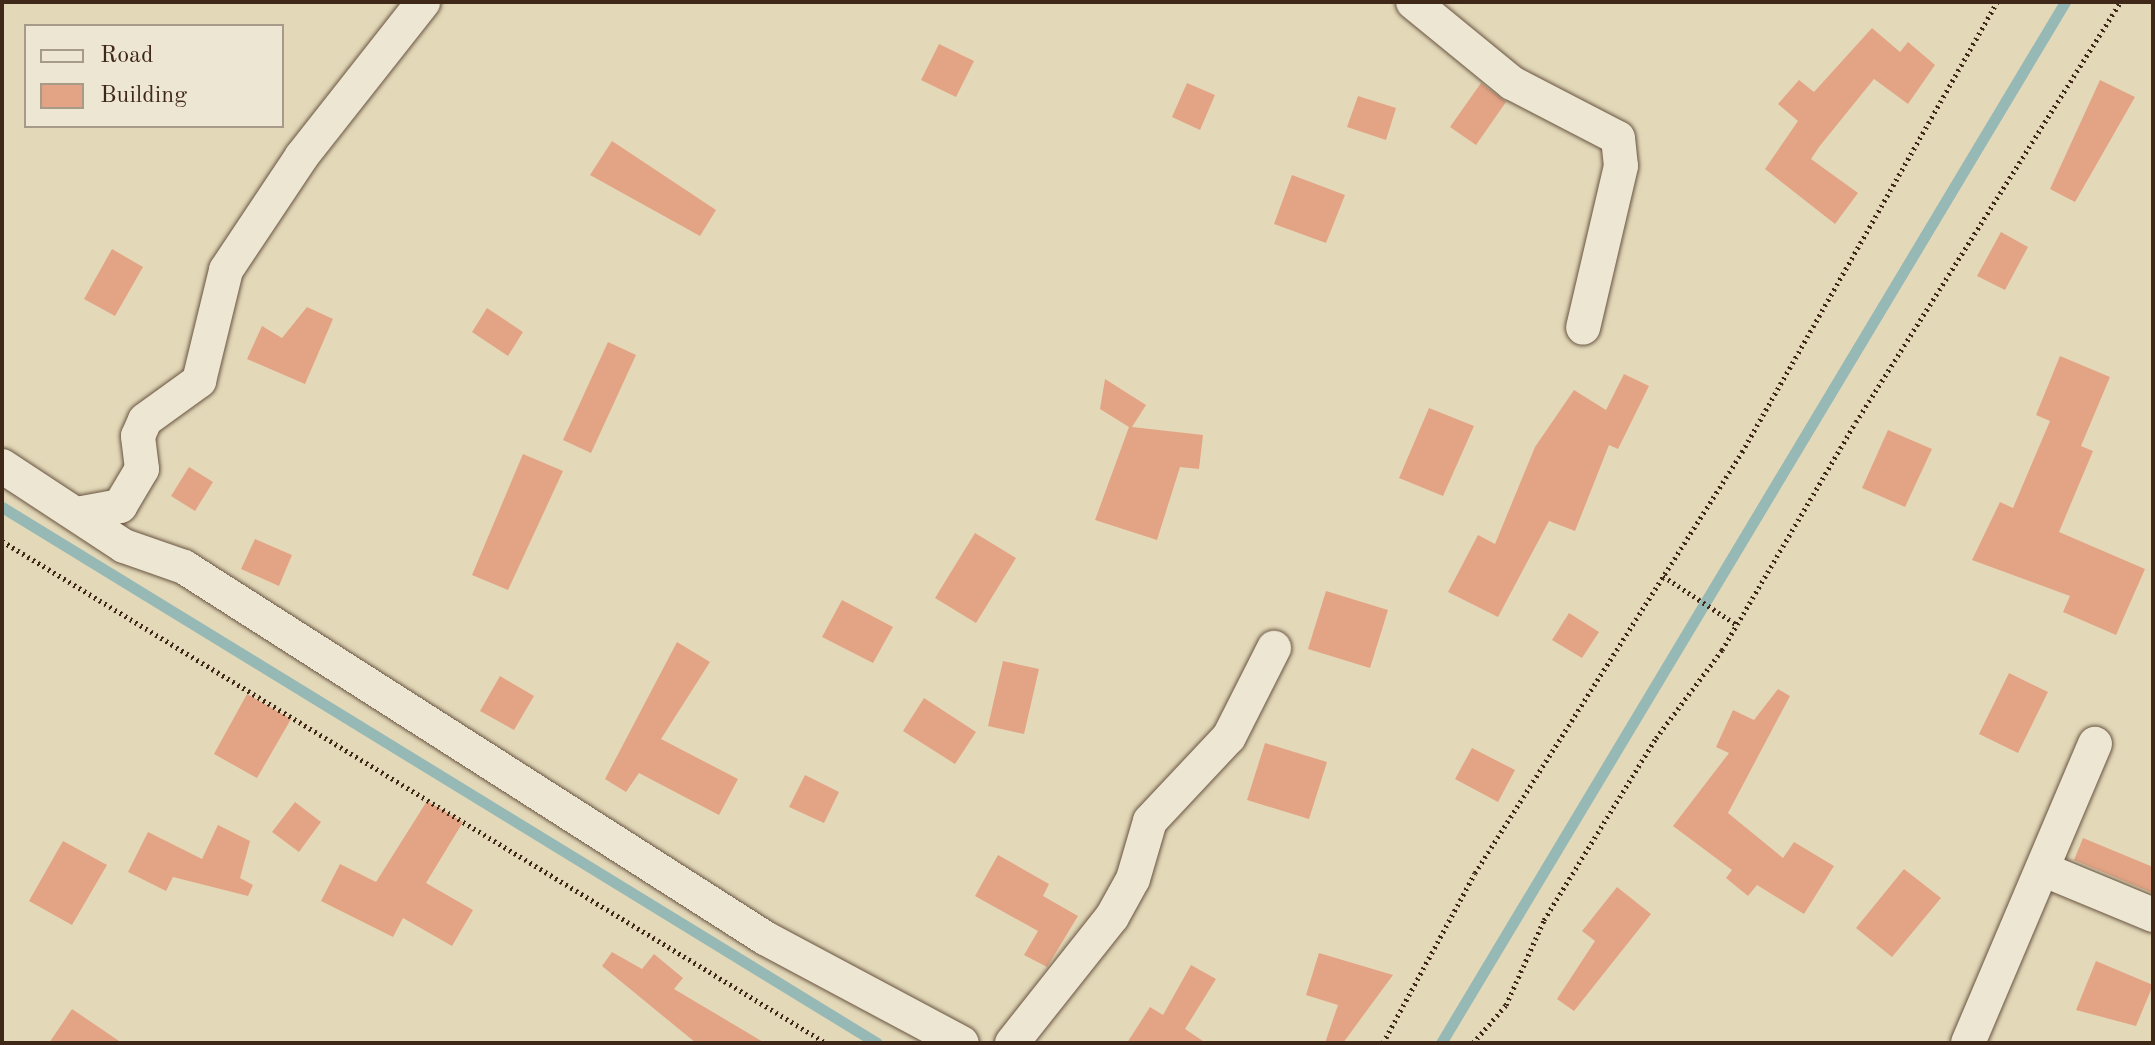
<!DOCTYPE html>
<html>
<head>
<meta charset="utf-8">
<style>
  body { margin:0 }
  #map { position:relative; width:2155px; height:1045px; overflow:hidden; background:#e3d9b9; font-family:"Old Standard TT",serif }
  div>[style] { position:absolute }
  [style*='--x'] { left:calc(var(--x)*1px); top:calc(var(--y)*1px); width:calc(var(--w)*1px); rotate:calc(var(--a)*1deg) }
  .stream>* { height:11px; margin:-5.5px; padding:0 5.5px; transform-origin:5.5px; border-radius:5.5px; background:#97b9b6 }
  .building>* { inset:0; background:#e3a485 }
  .path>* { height:5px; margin-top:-2.5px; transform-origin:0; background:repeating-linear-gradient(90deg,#402819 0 2px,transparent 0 6px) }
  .roads { filter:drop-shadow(0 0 2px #695441) drop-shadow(0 0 2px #695441) }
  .street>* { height:34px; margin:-17px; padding:0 17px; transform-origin:17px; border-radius:17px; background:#ede6d2 }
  span { translate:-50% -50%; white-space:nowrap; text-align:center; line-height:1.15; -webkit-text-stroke:6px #ede6d2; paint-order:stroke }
  .frame { position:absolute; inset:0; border:4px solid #402819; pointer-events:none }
  .legend { position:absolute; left:24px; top:24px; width:260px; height:104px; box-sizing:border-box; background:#ede6d2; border:2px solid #a89a88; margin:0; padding:10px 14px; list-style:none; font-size:24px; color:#402819 }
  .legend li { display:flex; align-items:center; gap:16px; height:40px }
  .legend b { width:40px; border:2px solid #a89a88 }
</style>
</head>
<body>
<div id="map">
  <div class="stream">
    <i style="--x:2;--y:507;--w:1026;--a:31.49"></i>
    <i style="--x:1441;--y:1043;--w:1214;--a:-59.06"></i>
  </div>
  <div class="building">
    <i style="clip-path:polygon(1872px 28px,1900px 52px,1908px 42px,1935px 65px,1908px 104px,1874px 79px,1819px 147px,1811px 159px,1858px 193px,1835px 224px,1765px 169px,1798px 121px,1778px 104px,1799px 80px,1814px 92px)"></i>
    <i style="clip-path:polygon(939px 44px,974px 61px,956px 97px,921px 80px)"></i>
    <i style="clip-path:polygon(2100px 80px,2135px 97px,2075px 202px,2050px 189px)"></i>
    <i style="clip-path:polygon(1187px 83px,1215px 95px,1200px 130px,1172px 117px)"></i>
    <i style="clip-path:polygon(1481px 83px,1506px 102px,1476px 145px,1450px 127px)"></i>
    <i style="clip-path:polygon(1358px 96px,1396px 108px,1386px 140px,1347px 127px)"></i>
    <i style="clip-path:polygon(612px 141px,716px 210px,700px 236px,590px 175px)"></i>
    <i style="clip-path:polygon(1292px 175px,1345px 195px,1326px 243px,1274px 224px)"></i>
    <i style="clip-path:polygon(2001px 232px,2028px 247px,2005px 290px,1977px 276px)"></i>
    <i style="clip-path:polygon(112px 249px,143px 267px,115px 316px,84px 299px)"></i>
    <i style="clip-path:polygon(307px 307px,333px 319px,305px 384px,247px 359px,262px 326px,282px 338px)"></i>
    <i style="clip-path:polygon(487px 308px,523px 332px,508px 356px,472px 332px)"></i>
    <i style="clip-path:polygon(608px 342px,636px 355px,591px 453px,563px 440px)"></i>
    <i style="clip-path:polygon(2060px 356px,2110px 377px,2081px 446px,2093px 451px,2059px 532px,2145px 569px,2116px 635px,2063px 612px,2070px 596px,1972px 560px,2000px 502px,2013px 508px,2050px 421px,2036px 415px)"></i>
    <i style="clip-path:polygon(1624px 374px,1649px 386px,1618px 449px,1609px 445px,1575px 531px,1549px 521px,1498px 617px,1448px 592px,1478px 535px,1495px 544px,1535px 447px,1574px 390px,1606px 410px)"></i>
    <i style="clip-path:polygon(1105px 379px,1146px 405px,1132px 427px,1203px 435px,1199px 469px,1180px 467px,1157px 540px,1095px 520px,1129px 427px,1100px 409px)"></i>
    <i style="clip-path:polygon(1429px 408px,1474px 426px,1443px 496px,1399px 478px)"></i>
    <i style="clip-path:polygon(1888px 430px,1932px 449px,1905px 507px,1862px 488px)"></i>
    <i style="clip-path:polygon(523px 454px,563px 471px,508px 590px,472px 575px)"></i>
    <i style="clip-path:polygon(189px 467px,213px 482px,195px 511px,171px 496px)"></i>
    <i style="clip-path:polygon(975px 533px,1016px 558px,976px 623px,935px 598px)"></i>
    <i style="clip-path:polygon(255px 539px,292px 555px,279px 586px,241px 569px)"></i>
    <i style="clip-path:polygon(1326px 591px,1388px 610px,1370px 668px,1308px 649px)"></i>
    <i style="clip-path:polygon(842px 600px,893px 627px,873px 663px,822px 637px)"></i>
    <i style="clip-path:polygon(1569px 613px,1599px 632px,1582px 658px,1552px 640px)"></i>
    <i style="clip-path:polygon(677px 642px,710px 662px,661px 739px,738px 779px,719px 815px,639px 773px,626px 792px,605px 779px)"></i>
    <i style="clip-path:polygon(1003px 661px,1039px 669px,1024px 734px,988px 726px)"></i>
    <i style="clip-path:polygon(2009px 673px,2048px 692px,2018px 753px,1979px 734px)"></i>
    <i style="clip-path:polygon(500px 676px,534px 696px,514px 730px,480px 711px)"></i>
    <i style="clip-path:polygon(1778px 689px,1790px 696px,1728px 813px,1783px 858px,1794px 842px,1834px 866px,1804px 914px,1757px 885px,1748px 896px,1726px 878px,1732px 870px,1673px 826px,1729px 753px,1716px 747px,1733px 710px,1754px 720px)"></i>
    <i style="clip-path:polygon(247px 694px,291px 719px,257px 778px,214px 754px)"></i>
    <i style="clip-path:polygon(924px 698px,976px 732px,955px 764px,903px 731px)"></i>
    <i style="clip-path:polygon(1265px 743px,1327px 762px,1309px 819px,1247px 800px)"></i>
    <i style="clip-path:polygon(1472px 748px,1515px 770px,1498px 802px,1455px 779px)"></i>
    <i style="clip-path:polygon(805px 775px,839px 792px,824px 823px,789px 807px)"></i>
    <i style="clip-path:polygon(427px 801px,463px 822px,426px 883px,473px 910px,452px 946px,403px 918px,393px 937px,321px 901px,340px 864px,376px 882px)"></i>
    <i style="clip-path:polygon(295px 802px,321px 822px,299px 852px,272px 832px)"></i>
    <i style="clip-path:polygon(218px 825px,250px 841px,240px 878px,253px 885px,248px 896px,173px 877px,166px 891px,128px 872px,148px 832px,202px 859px)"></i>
    <i style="clip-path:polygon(2083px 838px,2153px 867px,2153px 893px,2074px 860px)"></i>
    <i style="clip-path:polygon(63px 841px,107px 865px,72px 925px,29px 901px)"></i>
    <i style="clip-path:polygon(998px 855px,1049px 884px,1043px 896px,1078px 916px,1047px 967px,1024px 955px,1038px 931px,975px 896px)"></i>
    <i style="clip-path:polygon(1904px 869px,1941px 898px,1892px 957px,1856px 928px)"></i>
    <i style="clip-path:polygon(1617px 887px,1651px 914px,1574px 1011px,1557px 999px,1595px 941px,1582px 931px)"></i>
    <i style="clip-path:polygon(612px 952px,642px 969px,654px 954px,683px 978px,674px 989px,765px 1043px,696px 1043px,602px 966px)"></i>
    <i style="clip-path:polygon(1319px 953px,1393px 975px,1343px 1043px,1325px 1043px,1338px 1005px,1306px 995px)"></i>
    <i style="clip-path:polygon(2096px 961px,2153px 985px,2136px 1026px,2076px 1010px)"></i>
    <i style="clip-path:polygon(1191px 965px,1216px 979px,1185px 1029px,1206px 1043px,1127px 1043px,1150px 1007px,1163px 1015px)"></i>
    <i style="clip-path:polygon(72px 1009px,122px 1043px,49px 1043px)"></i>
  </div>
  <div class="path">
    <i style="--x:2;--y:541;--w:965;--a:31.35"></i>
    <i style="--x:1663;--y:576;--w:89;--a:33.5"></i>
    <i style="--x:1383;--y:1043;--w:193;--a:-61.6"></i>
    <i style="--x:1475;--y:873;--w:499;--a:-57.6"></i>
    <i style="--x:1742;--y:452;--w:517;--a:-60.46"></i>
    <i style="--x:1473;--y:1043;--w:50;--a:-49"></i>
    <i style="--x:1506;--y:1005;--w:93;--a:-65.9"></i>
    <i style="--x:1544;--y:920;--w:214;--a:-58.4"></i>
    <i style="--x:1656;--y:738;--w:110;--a:-53.1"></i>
    <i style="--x:1722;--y:650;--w:264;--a:-59.6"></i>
    <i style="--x:1856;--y:422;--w:497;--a:-57.8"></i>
  </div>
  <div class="roads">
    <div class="street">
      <i style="--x:1413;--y:2;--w:128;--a:39.3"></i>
      <i style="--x:1512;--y:83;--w:119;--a:27.4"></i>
      <i style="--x:1618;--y:138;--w:28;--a:84"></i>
      <i style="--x:1621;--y:166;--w:166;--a:103.2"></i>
      <i style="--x:2;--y:466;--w:146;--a:33.3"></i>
      <i style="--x:124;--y:546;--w:64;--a:19.3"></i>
      <i style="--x:184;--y:567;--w:689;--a:32.56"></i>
      <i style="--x:765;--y:938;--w:223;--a:28.1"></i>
      <i style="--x:77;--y:514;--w:44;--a:-10.5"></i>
      <i style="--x:120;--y:506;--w:43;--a:-59.3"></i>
      <i style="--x:142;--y:469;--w:33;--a:-97"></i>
      <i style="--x:138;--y:436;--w:17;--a:-66"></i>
      <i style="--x:145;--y:420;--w:67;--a:-35.8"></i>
      <i style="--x:199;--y:381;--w:114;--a:-76.3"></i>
      <i style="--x:226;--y:270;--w:137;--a:-56.3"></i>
      <i style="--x:302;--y:156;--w:196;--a:-51.8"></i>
      <i style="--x:2047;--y:871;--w:115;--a:22.5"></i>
      <i style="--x:1012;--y:1043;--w:161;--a:-51.6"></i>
      <i style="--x:1112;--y:917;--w:43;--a:-61.1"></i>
      <i style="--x:1133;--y:879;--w:60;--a:-73.7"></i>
      <i style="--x:1150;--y:821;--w:115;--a:-46.8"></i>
      <i style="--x:1229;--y:737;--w:100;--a:-63.2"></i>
      <i style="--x:1968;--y:1043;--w:325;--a:-67"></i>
    </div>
  </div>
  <div class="frame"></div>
  <ul class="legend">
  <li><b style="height:10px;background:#ede6d2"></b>Road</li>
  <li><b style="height:22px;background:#e3a485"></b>Building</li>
  </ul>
</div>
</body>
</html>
